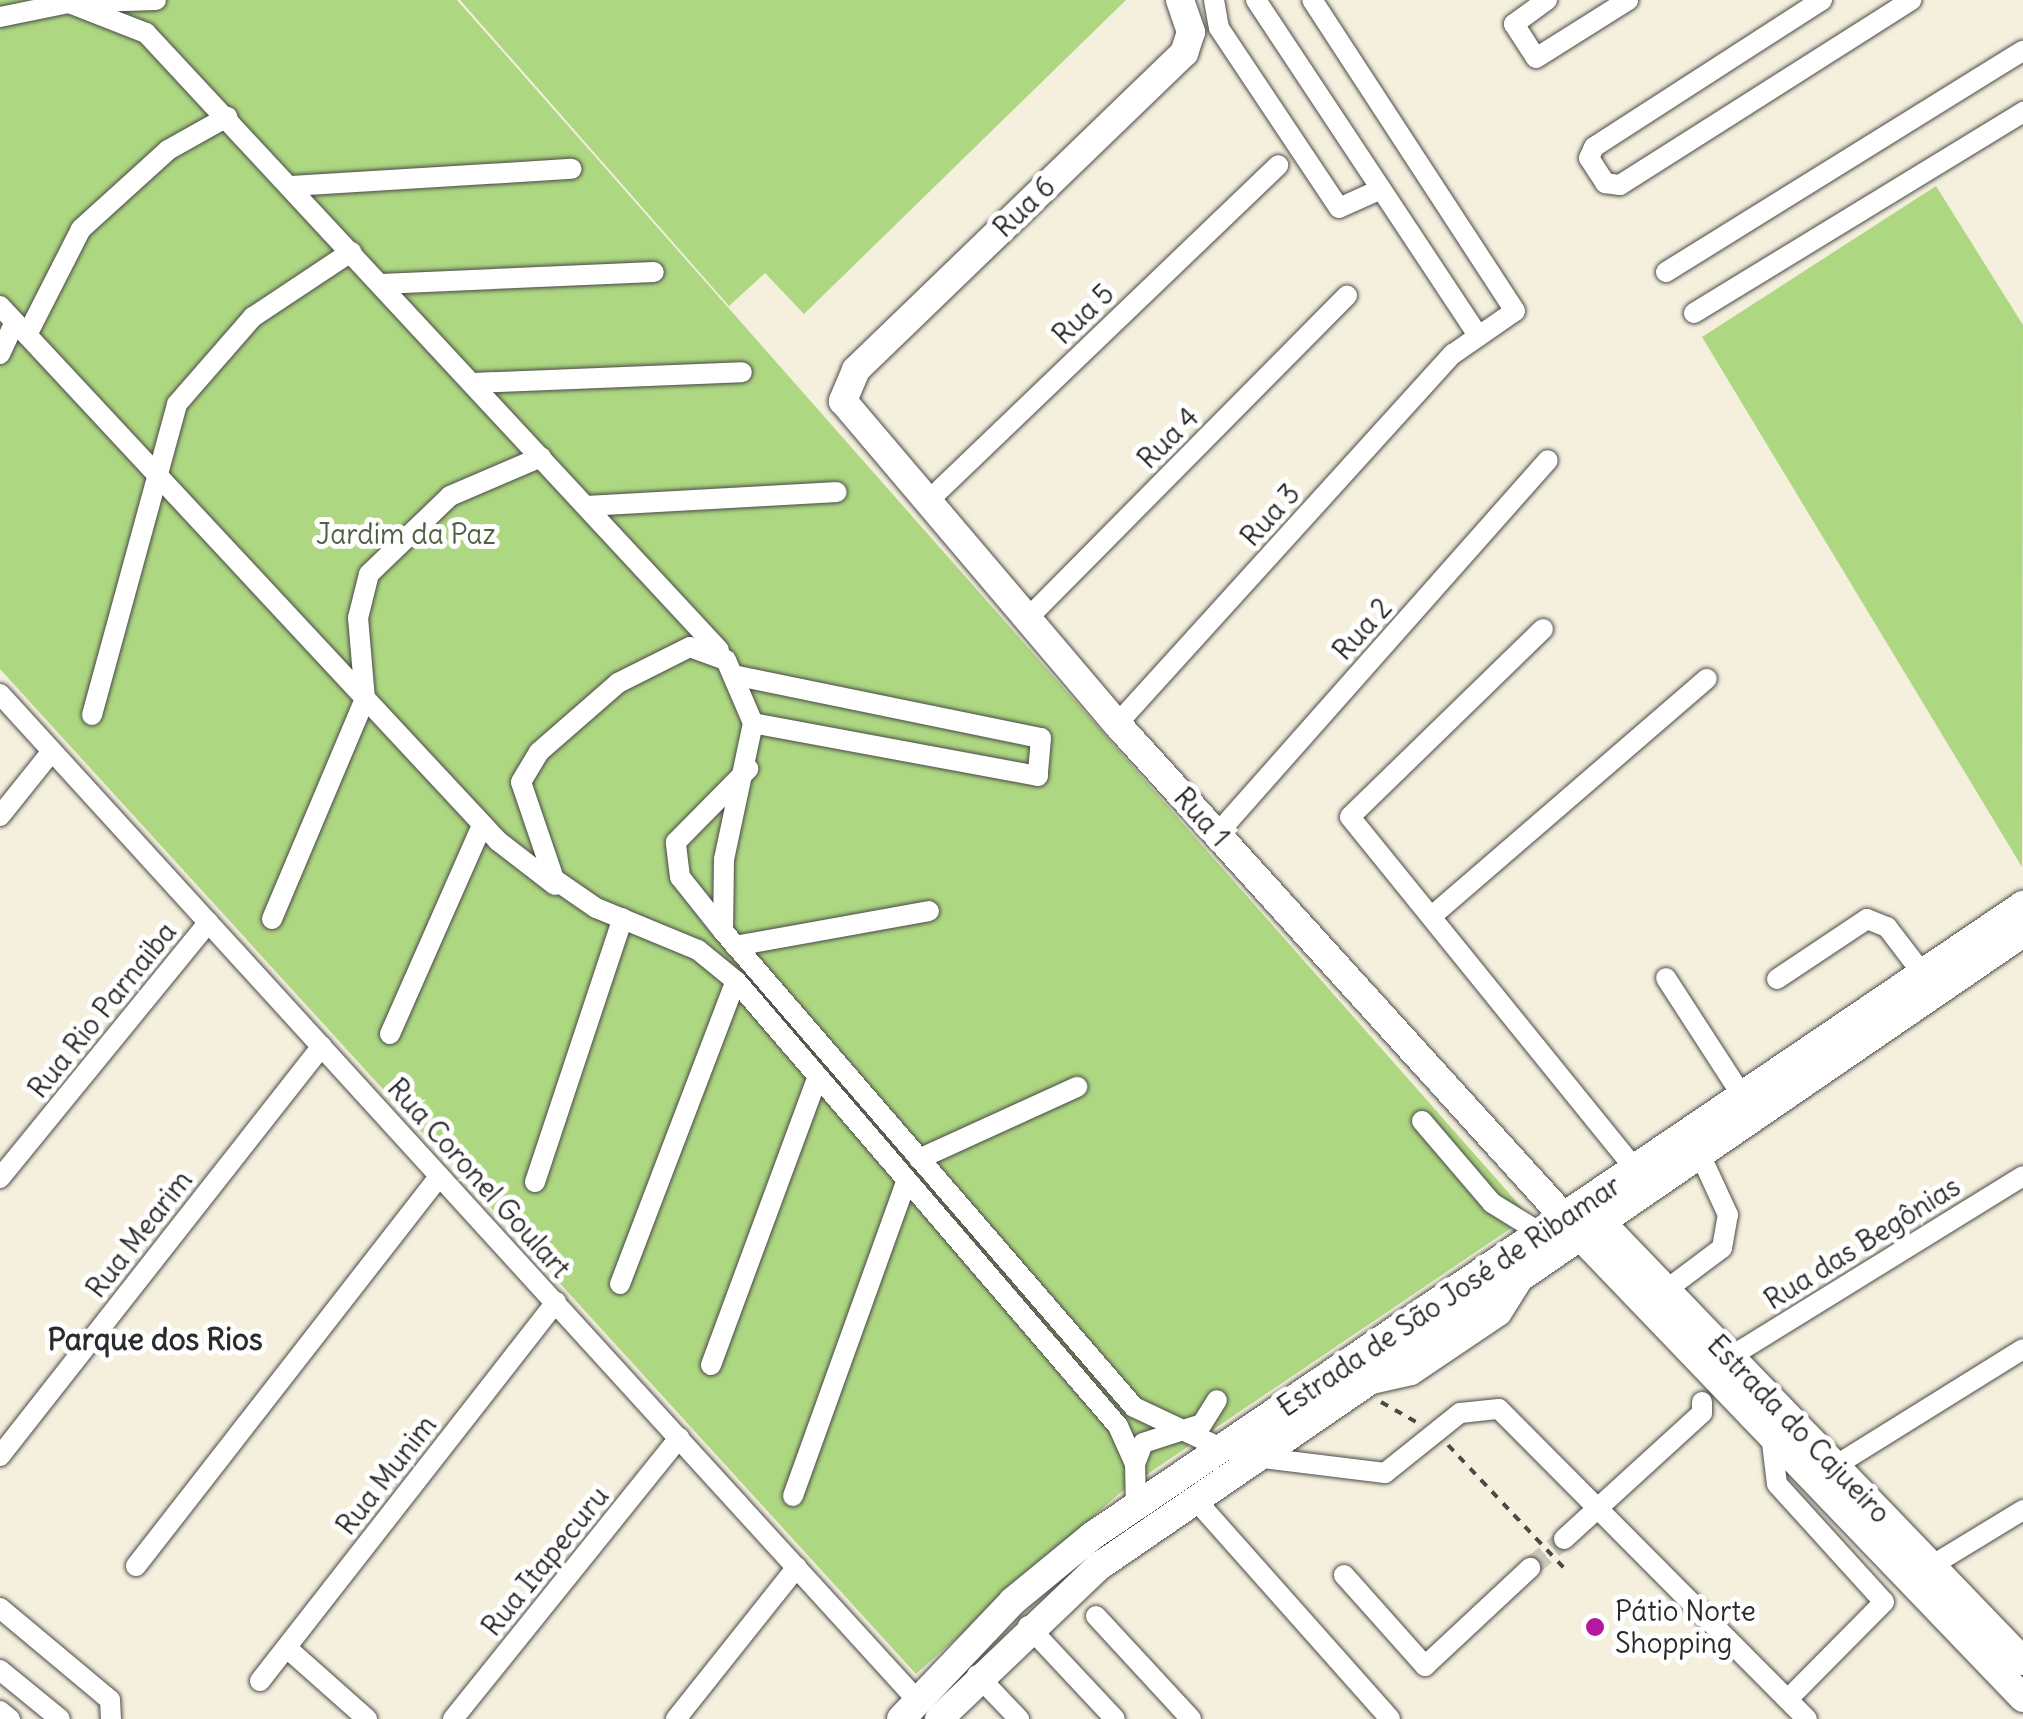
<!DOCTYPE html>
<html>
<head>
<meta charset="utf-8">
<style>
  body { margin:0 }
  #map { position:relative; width:2023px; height:1719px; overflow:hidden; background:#f5f0de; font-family:Delius,sans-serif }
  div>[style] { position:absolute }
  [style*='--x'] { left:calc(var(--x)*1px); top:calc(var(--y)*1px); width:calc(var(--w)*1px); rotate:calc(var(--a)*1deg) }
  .green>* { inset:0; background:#aed782 }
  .minor-tunnel>* { height:20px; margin-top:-10px; transform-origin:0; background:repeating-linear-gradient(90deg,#cdc9ba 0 20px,transparent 0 30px) }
  .path>* { height:4px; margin-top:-2px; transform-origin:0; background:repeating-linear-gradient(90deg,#494946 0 8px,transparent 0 16px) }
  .roads { filter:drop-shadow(0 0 2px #494946) drop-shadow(0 0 2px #494946) }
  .minor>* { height:20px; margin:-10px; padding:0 10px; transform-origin:10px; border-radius:10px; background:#fff }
  .major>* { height:28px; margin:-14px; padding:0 14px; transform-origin:14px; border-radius:14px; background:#fff }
  .dots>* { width:28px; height:28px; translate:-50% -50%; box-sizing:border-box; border:5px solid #fff; border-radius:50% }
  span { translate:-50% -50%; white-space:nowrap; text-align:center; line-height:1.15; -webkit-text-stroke:10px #fff; paint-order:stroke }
  .street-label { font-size:28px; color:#2b2b2b }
  .park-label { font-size:28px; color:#525f45 }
  .poi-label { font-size:28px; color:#2b2b2b }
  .left { translate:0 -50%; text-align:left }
  .neighbourhood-label { font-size:30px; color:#2b2b2b; font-weight:700 }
</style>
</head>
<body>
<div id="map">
  <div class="green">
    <i style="clip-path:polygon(0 0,457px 0,1529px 1216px,1121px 1492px,916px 1674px,0 669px)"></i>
    <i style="clip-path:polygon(460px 0,1126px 0,804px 314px,765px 273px,729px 306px)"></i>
    <i style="clip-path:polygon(1936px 186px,2023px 325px,2022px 867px,1702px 337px)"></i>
  </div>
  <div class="minor-tunnel">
    <i style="--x:1530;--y:1568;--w:45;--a:-40.5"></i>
  </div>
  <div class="path">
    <i style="--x:1381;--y:1402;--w:40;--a:29.7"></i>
    <i style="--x:1448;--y:1445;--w:169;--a:46.7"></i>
  </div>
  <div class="roads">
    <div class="minor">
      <i style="--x:1214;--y:0;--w:28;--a:80"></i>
      <i style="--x:1219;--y:28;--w:216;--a:56.3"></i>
      <i style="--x:1339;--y:208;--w:46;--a:-24.3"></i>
      <i style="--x:1256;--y:0;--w:403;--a:56.5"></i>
      <i style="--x:1547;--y:0;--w:41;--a:144"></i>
      <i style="--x:1514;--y:24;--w:40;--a:57.1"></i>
      <i style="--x:1536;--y:58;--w:109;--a:-32.2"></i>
      <i style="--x:1822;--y:0;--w:271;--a:147.2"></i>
      <i style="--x:1594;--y:147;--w:12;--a:114"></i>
      <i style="--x:1589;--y:158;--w:30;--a:57"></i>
      <i style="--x:1605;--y:183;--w:15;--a:8"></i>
      <i style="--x:1620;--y:185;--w:345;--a:-32.4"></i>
      <i style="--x:93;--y:2;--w:63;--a:-1.8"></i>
      <i style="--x:0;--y:17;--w:70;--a:-11.5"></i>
      <i style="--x:69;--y:3;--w:83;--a:21.3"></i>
      <i style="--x:146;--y:33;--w:842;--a:47.12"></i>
      <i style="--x:291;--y:186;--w:281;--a:-3.5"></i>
      <i style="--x:1666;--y:272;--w:420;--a:-31.8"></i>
      <i style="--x:381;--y:284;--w:273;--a:-2.5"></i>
      <i style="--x:0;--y:306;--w:731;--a:47.05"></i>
      <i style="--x:498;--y:841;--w:72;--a:37.7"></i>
      <i style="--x:1694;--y:313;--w:386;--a:-31.4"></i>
      <i style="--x:27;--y:335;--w:119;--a:-63"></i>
      <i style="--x:81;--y:229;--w:118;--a:-42.2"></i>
      <i style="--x:168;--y:150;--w:68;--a:-29.2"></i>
      <i style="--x:0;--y:354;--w:35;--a:-65"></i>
      <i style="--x:473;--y:383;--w:269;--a:-2.3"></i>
      <i style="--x:926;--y:503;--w:488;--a:-43.8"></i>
      <i style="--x:587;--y:506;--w:250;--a:-3.2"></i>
      <i style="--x:1027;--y:619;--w:455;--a:-45.3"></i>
      <i style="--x:1543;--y:629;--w:269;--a:135.8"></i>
      <i style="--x:1350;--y:817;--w:454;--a:51"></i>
      <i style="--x:738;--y:676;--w:309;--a:11.6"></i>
      <i style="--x:1041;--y:738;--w:38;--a:95"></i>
      <i style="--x:1038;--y:776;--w:290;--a:-169.5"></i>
      <i style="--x:0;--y:694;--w:1361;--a:47.65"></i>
      <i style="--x:92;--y:715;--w:322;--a:-74.7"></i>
      <i style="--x:177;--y:404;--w:116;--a:-48.9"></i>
      <i style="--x:253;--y:317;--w:118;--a:-33.6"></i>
      <i style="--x:1117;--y:724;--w:500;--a:-47.8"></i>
      <i style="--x:1453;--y:354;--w:75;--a:-34.7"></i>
      <i style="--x:1515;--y:311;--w:371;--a:-123.1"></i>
      <i style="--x:0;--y:816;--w:83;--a:-51.3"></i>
      <i style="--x:1217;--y:834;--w:499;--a:-48.5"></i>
      <i style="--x:1432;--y:916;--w:363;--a:-40.8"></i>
      <i style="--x:272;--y:919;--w:239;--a:-67.1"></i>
      <i style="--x:365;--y:699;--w:81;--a:-94.9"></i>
      <i style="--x:358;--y:618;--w:45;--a:-76"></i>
      <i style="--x:369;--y:574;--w:112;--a:-43.9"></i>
      <i style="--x:450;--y:496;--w:99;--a:-23.2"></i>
      <i style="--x:723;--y:931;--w:69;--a:-128.5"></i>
      <i style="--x:680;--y:877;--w:35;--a:-97"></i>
      <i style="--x:676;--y:842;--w:103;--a:-45.4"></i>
      <i style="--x:735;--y:946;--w:197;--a:-10.2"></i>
      <i style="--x:1666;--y:978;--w:142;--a:57.1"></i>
      <i style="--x:1777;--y:979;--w:108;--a:-33.7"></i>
      <i style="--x:1867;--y:919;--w:22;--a:22"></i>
      <i style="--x:1887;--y:927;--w:59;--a:52.5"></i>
      <i style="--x:390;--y:1034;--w:228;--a:-66.2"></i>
      <i style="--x:1422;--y:1121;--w:108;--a:49.5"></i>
      <i style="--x:1492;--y:1203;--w:59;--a:31.8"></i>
      <i style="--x:919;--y:1159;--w:174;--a:-24.5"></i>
      <i style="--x:0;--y:1178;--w:330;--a:-50.8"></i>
      <i style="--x:535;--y:1182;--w:278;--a:-71.6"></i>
      <i style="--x:620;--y:1284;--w:324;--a:-69.1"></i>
      <i style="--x:1666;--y:1290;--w:70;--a:-36.9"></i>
      <i style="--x:1722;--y:1248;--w:34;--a:-80"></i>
      <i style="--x:1728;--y:1215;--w:67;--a:-114.7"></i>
      <i style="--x:1730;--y:1357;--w:344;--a:-31.7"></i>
      <i style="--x:711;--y:1365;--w:305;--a:-69.7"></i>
      <i style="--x:1372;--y:1384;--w:41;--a:-12.7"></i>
      <i style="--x:1412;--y:1375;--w:107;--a:-34"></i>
      <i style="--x:1501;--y:1315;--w:47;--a:-58"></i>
      <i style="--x:1771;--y:1434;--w:50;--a:83.2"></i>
      <i style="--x:1777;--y:1484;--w:159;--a:47.8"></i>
      <i style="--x:1884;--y:1602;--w:136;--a:134.7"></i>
      <i style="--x:0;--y:1456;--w:521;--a:-51.86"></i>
      <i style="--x:1255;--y:1457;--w:131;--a:7"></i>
      <i style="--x:1385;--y:1473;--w:96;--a:-38.7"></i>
      <i style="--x:1460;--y:1413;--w:39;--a:-6"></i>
      <i style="--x:1499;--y:1409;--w:437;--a:45.2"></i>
      <i style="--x:1135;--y:1464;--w:22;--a:-69"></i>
      <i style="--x:1143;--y:1443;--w:62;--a:-17.9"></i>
      <i style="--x:1202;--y:1424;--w:28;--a:-58"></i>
      <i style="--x:1835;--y:1466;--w:221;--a:-31.9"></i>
      <i style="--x:793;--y:1496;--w:334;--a:-70.2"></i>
      <i style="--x:1194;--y:1498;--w:295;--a:48.4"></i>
      <i style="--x:1136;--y:1507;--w:43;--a:-91.3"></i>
      <i style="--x:1135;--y:1464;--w:42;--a:-114.1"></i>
      <i style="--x:1118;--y:1426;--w:586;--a:-130.64"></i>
      <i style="--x:736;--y:981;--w:49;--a:-140.8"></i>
      <i style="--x:698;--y:950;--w:110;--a:-157.6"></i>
      <i style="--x:596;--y:908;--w:51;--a:-145.4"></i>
      <i style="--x:554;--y:879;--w:102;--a:-108.8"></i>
      <i style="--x:521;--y:782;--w:35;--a:-59"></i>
      <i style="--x:539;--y:752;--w:105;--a:-41.1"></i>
      <i style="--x:618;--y:683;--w:80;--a:-26.6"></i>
      <i style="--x:690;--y:647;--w:38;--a:20"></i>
      <i style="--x:726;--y:660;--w:69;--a:66.8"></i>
      <i style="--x:753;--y:723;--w:140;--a:102"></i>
      <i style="--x:724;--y:860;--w:71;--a:90.8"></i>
      <i style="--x:723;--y:931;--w:629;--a:49.19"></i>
      <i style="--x:1134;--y:1407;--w:98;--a:25.3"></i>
      <i style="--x:1564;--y:1539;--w:187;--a:-42.4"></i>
      <i style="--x:1702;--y:1413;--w:11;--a:-90"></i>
      <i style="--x:136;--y:1566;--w:494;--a:-52.1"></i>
      <i style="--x:1931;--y:1566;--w:108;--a:-31.3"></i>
      <i style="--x:1344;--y:1575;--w:122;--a:48.3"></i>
      <i style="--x:1425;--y:1666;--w:144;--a:-43"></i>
      <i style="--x:0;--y:1608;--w:143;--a:39.9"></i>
      <i style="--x:110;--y:1700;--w:19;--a:87"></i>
      <i style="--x:1096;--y:1616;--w:140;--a:47.3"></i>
      <i style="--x:1028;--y:1626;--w:127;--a:46.9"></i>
      <i style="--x:287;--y:1648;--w:107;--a:41.6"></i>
      <i style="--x:0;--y:1670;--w:77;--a:39.2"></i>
      <i style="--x:977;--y:1675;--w:61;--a:46.3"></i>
      <i style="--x:260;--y:1681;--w:481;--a:-52"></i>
      <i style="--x:0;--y:1711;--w:13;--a:39"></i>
      <i style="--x:453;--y:1719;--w:361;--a:-51.2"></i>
      <i style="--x:676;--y:1719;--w:194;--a:-51.5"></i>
    </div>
    <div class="major">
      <i style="--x:1180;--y:0;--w:34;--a:71"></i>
      <i style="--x:1191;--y:32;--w:22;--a:108"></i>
      <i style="--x:1184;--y:53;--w:456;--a:136"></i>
      <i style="--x:856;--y:370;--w:34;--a:113"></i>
      <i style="--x:843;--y:401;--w:424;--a:49.7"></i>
      <i style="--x:1117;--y:724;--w:667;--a:47.8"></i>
      <i style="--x:1582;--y:1220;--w:19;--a:6"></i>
      <i style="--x:1601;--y:1222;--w:609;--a:46.13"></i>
      <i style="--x:1580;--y:1236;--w:640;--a:46.2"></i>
      <i style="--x:901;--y:1719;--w:163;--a:-46.5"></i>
      <i style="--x:1013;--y:1601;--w:102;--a:-39.4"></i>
      <i style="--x:1092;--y:1536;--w:1125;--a:-34.13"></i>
      <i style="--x:939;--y:1719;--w:220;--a:-43.7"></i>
      <i style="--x:1098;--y:1567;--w:1121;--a:-34.43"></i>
    </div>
  </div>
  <div class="dots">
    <i style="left:1595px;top:1627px;background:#b5179e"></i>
  </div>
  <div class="street-label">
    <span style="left:1024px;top:207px;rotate:-44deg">Rua 6</span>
    <span style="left:1083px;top:314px;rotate:-44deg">Rua 5</span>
    <span style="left:1168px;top:438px;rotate:-45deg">Rua 4</span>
    <span style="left:1270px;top:515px;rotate:-48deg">Rua 3</span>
    <span style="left:1362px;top:629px;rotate:-48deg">Rua 2</span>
    <span style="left:1202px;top:817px;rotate:48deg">Rua 1</span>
    <span style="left:102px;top:1010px;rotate:-51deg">Rua Rio Parnaiba</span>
    <span style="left:479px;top:1178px;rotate:48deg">Rua Coronel Goulart</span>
    <span style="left:139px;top:1234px;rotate:-52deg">Rua Mearim</span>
    <span style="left:1862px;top:1243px;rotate:-32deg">Rua das Begônias</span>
    <span style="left:1449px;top:1296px;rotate:-34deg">Estrada de São José de Ribamar</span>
    <span style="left:1799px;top:1429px;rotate:46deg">Estrada do Cajueiro</span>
    <span style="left:386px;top:1475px;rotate:-52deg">Rua Munim</span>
    <span style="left:545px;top:1561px;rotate:-51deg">Rua Itapecuru</span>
  </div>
  <div class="park-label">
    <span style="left:406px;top:534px">Jardim da Paz</span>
  </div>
  <div class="poi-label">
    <span class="left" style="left:1615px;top:1627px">Pátio Norte<br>Shopping</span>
  </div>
  <div class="neighbourhood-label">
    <span style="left:155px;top:1339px">Parque dos Rios</span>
  </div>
</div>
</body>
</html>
